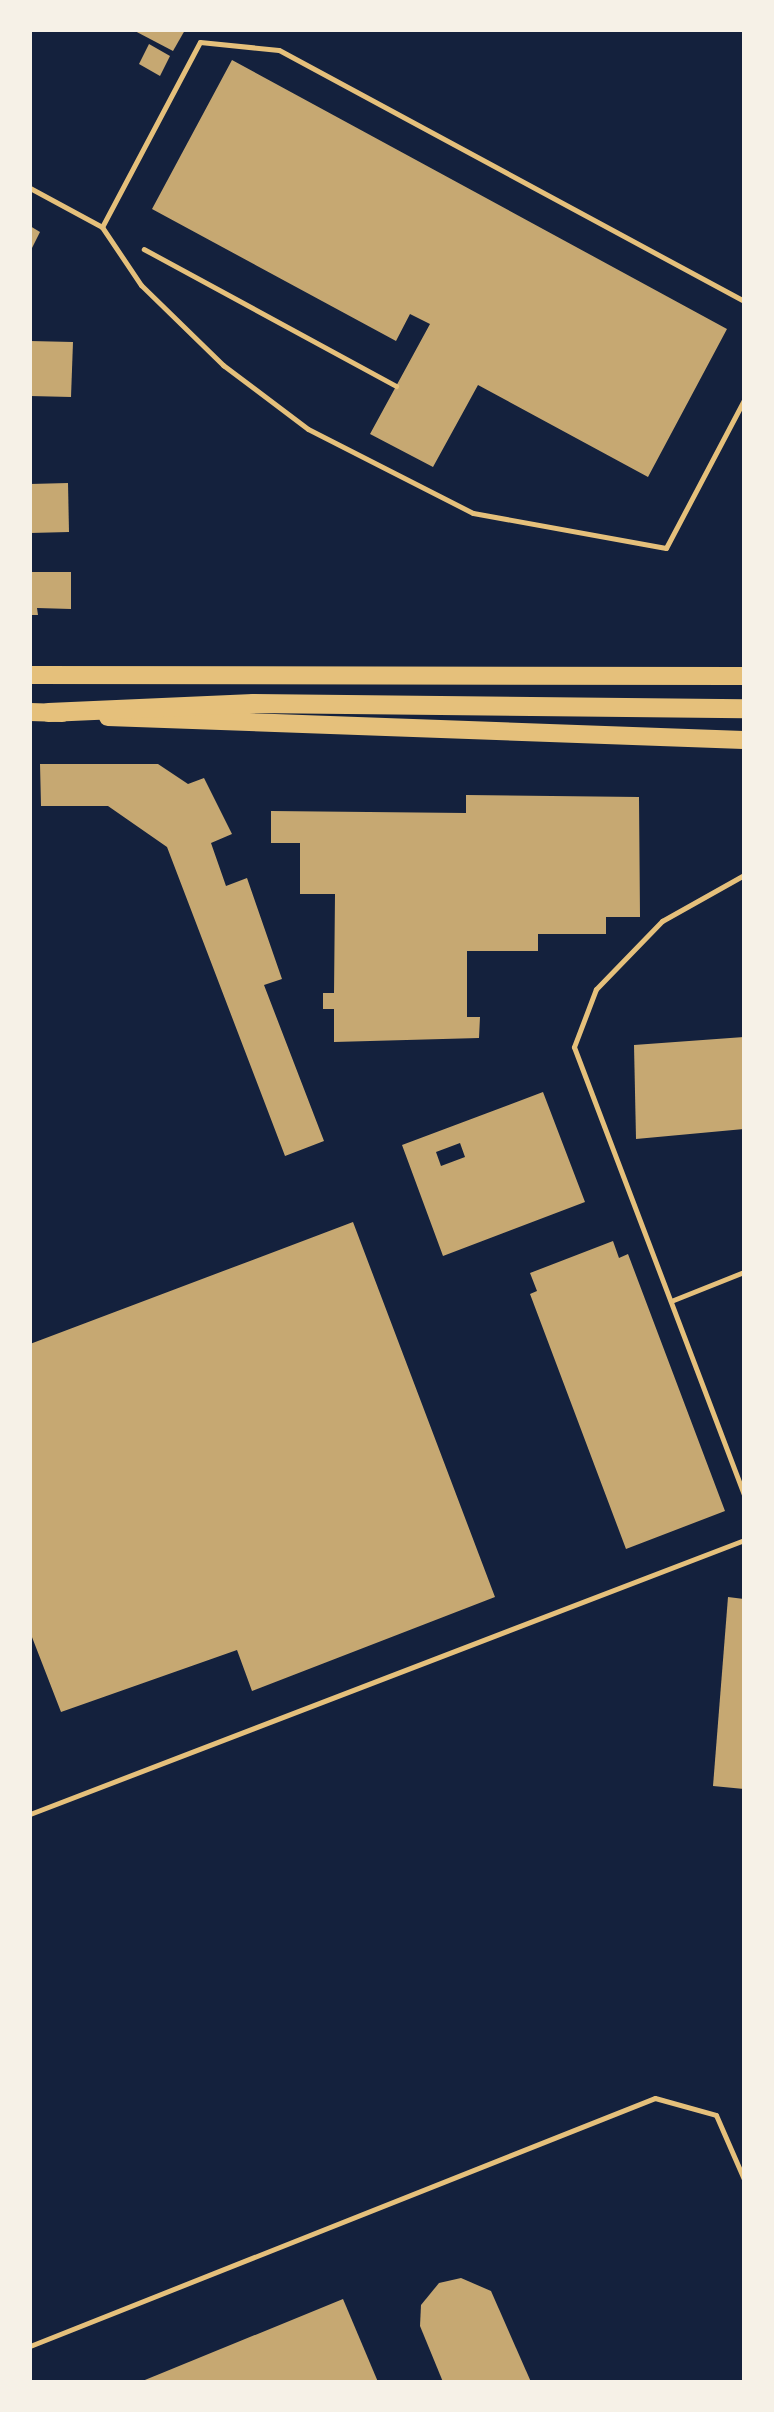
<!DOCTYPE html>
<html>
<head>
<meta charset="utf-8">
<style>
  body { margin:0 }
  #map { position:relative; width:774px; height:2412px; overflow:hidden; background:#14213d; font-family:Inter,sans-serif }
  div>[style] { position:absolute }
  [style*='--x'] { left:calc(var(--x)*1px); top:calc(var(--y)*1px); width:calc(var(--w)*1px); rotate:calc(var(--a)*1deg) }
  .building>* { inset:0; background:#c6a872 }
  .path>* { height:4.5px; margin:-2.25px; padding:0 2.25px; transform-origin:2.25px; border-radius:2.25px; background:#e5c07b }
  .service>* { height:5px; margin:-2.5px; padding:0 2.5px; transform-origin:2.5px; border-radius:2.5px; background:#e5c07b }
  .primary>* { height:18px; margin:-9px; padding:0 9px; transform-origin:9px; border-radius:9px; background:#e5c07b }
  .trunk>* { height:19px; margin:-9.5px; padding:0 9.5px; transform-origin:9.5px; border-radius:9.5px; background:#e5c07b }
  span { translate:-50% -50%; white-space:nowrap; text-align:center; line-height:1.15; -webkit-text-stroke:6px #f6f1e7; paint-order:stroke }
  .frame { position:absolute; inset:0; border:32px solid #f6f1e7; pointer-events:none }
</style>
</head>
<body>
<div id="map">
  <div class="building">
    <i style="clip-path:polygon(133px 30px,185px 30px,173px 51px)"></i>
    <i style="clip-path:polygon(149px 44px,170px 56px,160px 76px,139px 64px)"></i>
    <i style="clip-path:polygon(232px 60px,727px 329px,648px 477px,478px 385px,433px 467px,370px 434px,430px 324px,410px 314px,396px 341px,152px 209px)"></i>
    <i style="clip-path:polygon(30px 226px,40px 232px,30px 252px)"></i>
    <i style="clip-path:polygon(30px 341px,73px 342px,71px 397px,30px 396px)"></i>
    <i style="clip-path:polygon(68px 483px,69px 532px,30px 533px,30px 484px)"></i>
    <i style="clip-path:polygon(30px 572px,71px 572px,71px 609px,37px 608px,38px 615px,30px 615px)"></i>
    <i style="clip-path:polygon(40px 764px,158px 764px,188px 784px,204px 778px,232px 834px,211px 843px,226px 886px,247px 878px,282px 979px,264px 985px,324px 1141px,285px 1156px,167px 847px,108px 806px,41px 806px)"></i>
    <i style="clip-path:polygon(466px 795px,639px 797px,640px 917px,606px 917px,606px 934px,538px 934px,538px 951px,467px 951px,467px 1017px,480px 1017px,479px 1038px,334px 1042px,334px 1009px,323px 1009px,323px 993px,334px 993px,335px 894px,300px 894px,300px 843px,271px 843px,271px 811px,466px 813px)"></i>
    <i style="clip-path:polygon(744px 1037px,744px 1129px,636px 1139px,634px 1045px)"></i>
    <i style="clip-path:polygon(evenodd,543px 1092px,585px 1202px,443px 1256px,402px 1145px,543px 1092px,460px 1143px,465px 1157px,441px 1166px,436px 1152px,460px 1143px)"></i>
    <i style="clip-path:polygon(353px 1222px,495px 1597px,252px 1691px,237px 1650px,61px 1712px,30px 1632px,30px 1344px)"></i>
    <i style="clip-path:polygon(613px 1241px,619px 1258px,628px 1254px,725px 1511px,626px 1549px,530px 1294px,537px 1291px,530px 1273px)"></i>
    <i style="clip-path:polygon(728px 1597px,744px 1599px,744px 1789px,713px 1786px)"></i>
    <i style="clip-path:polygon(461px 2278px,491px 2291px,531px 2382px,443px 2382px,420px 2326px,421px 2305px,439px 2283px)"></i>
    <i style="clip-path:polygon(343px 2299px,378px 2382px,140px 2382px)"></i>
  </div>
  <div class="path">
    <i style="--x:144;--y:249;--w:287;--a:28.5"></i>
  </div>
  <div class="service">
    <i style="--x:30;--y:188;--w:82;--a:28.4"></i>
    <i style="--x:102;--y:227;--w:70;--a:56.1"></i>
    <i style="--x:141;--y:285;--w:115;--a:44.3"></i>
    <i style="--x:223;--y:365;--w:106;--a:37"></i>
    <i style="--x:308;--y:429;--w:185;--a:27"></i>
    <i style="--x:473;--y:513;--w:196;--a:10.3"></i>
    <i style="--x:666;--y:548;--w:167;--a:-62.2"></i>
    <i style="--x:102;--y:227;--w:209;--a:-62.1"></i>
    <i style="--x:200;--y:42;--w:79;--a:5.8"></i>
    <i style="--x:279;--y:50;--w:528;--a:28.36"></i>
    <i style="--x:744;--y:875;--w:94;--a:150.7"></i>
    <i style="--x:662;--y:921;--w:95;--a:134.1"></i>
    <i style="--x:596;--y:989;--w:62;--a:110.8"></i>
    <i style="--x:574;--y:1047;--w:479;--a:69.2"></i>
    <i style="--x:671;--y:1301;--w:79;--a:-21.7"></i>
    <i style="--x:30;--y:1814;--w:765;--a:-20.99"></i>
    <i style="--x:30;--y:2346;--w:672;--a:-21.64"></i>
    <i style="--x:655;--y:2098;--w:63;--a:15.6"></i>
    <i style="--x:716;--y:2115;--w:70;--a:66.4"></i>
  </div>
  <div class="primary">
    <i style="--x:30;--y:675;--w:714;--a:0.08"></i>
    <i style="--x:30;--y:712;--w:32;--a:2"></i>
    <i style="--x:108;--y:717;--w:636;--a:2.07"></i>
  </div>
  <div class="trunk">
    <i style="--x:48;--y:712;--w:205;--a:-2.5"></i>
    <i style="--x:253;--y:703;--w:491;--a:0.6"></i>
  </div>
  <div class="frame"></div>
</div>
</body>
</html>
